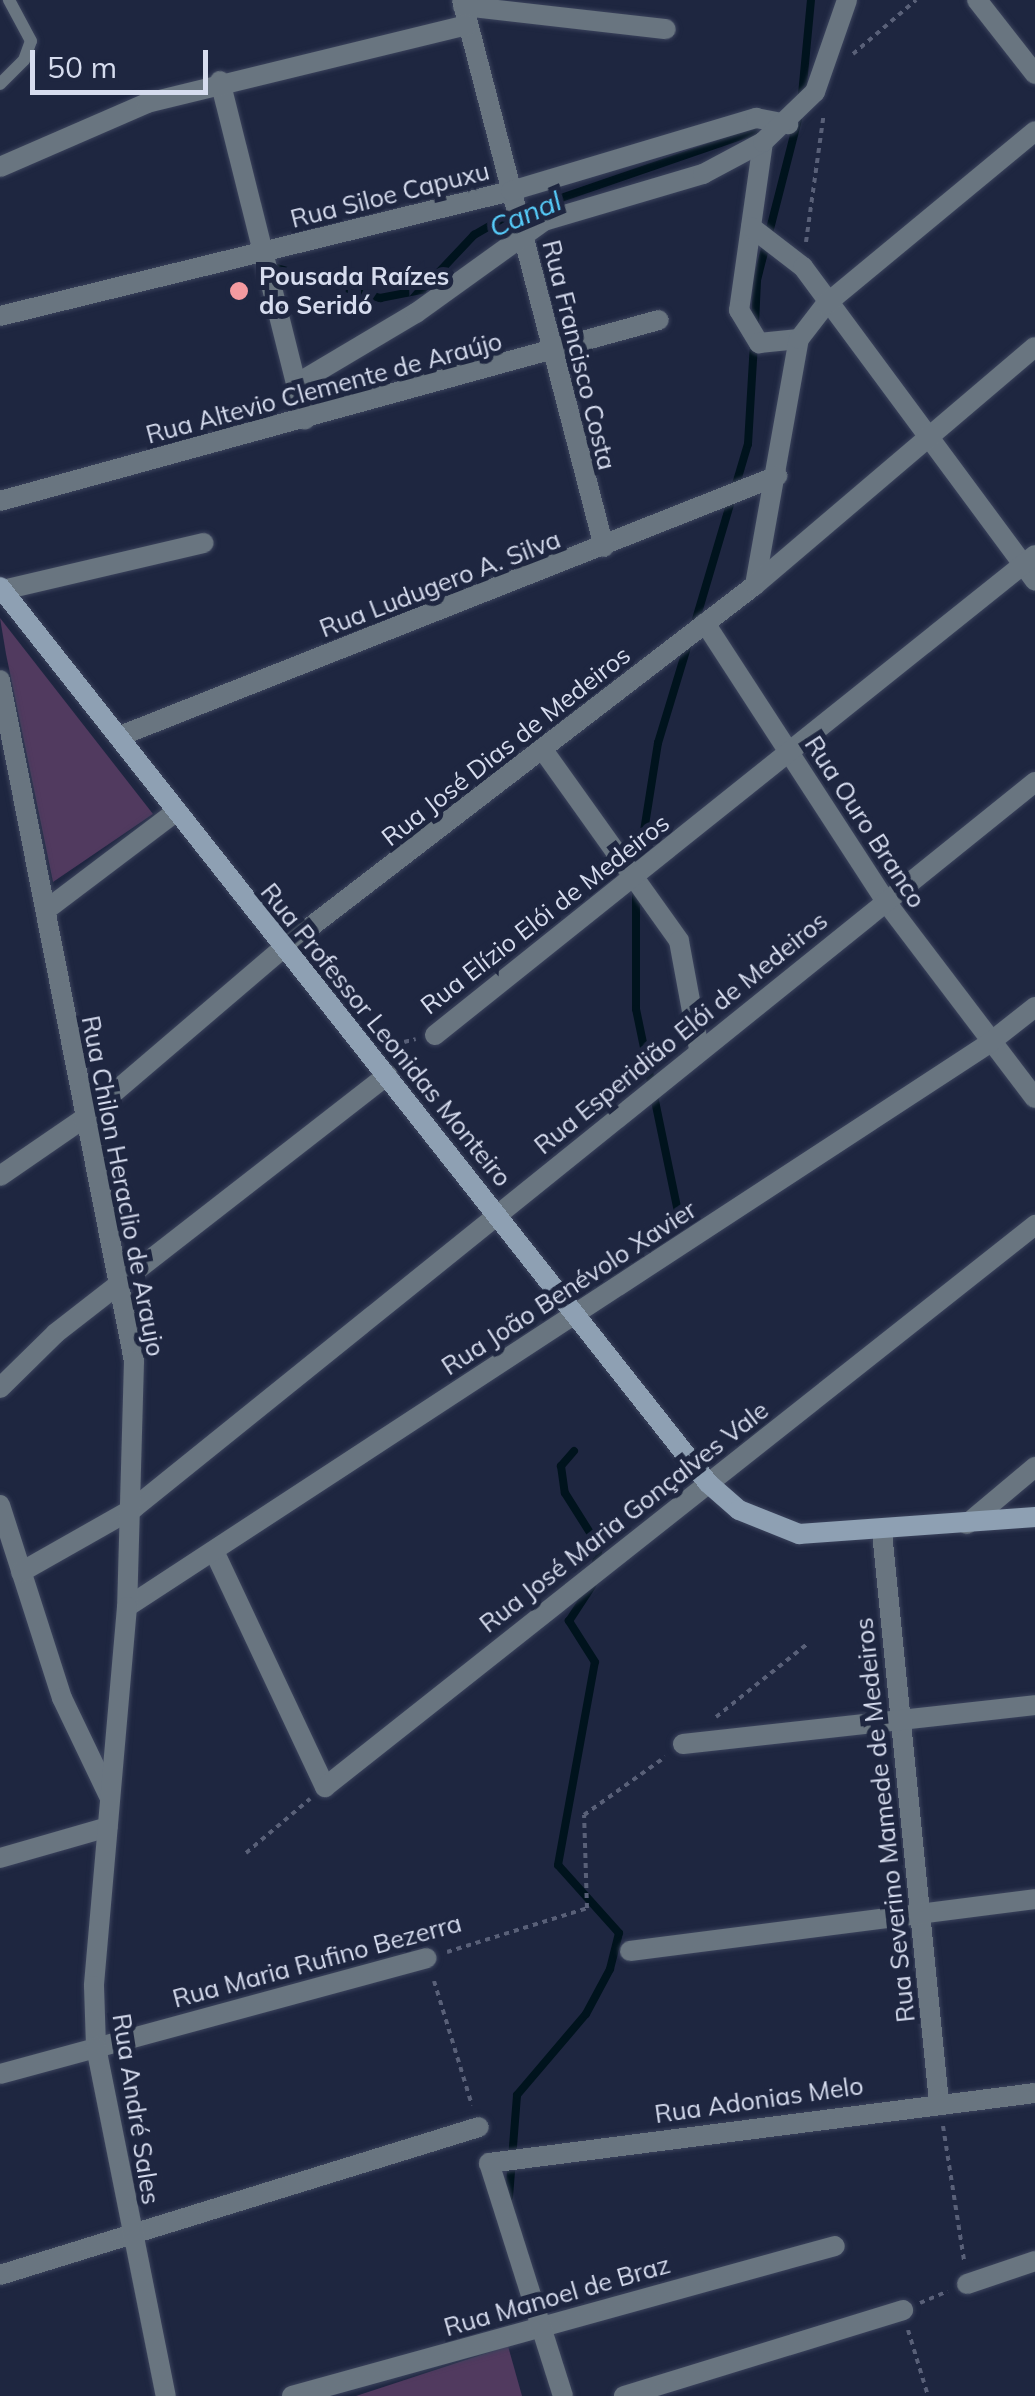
<!DOCTYPE html>
<html>
<head>
<meta charset="utf-8">
<style>
  body { margin:0 }
  #map { position:relative; width:1035px; height:2396px; overflow:hidden; background:#1e2640; font-family:Mulish,sans-serif }
  div>[style] { position:absolute }
  [style*='--x'] { left:calc(var(--x)*1px); top:calc(var(--y)*1px); width:calc(var(--w)*1px); rotate:calc(var(--a)*1deg) }
  .green>* { inset:0; background:#513a5f }
  .stream>* { height:8px; margin:-4px; padding:0 4px; transform-origin:4px; border-radius:4px; background:#00131d }
  .path>* { height:4px; margin-top:-2px; transform-origin:0; background:repeating-linear-gradient(90deg,#596078 0 5px,transparent 0 10px) }
  .roads { filter:drop-shadow(0 0 2px #3b435c) drop-shadow(0 0 2px #3b435c) }
  .service>* { height:12px; margin:-6px; padding:0 6px; transform-origin:6px; border-radius:6px; background:#697580 }
  .minor>* { height:20px; margin:-10px; padding:0 10px; transform-origin:10px; border-radius:10px; background:#697580 }
  .tertiary>* { height:20px; margin:-10px; padding:0 10px; transform-origin:10px; border-radius:10px; background:#697580 }
  .secondary>* { height:20px; margin:-10px; padding:0 10px; transform-origin:10px; border-radius:10px; background:#8ea0b3 }
  .dots>* { width:28px; height:28px; translate:-50% -50%; box-sizing:border-box; border:5px solid #1e2640; border-radius:50% }
  span { translate:-50% -50%; white-space:nowrap; text-align:center; line-height:1.15; -webkit-text-stroke:10px #1e2640; paint-order:stroke }
  .street-label { font-size:25px; color:#d6dcee }
  .poi-label { font-size:25px; color:#d6dcee; font-weight:700 }
  .left { translate:0 -50%; text-align:left }
  .water-label { font-size:28px; color:#57cefc; font-style:italic }
  .scale { position:absolute; left:30px; top:50px; width:178px; height:45px; box-sizing:border-box; border:5px solid #d6dcee; border-top:0; padding-left:12px; font-size:30px; line-height:35px; white-space:nowrap; color:#d6dcee; -webkit-text-stroke:8px #1e2640; paint-order:stroke }
</style>
</head>
<body>
<div id="map">
  <div class="green">
    <i style="clip-path:polygon(0 618px,153px 814px,53px 882px,6px 654px)"></i>
    <i style="clip-path:polygon(508px 2346px,522px 2396px,356px 2396px)"></i>
  </div>
  <div class="stream">
    <i style="--x:802;--y:95;--w:95;--a:-84.6"></i>
    <i style="--x:270;--y:266;--w:115;--a:16.2"></i>
    <i style="--x:380;--y:298;--w:43;--a:-10.8"></i>
    <i style="--x:422;--y:290;--w:76;--a:-46.6"></i>
    <i style="--x:474;--y:235;--w:34;--a:-30"></i>
    <i style="--x:503;--y:218;--w:279;--a:-19"></i>
    <i style="--x:755;--y:324;--w:44;--a:-87.4"></i>
    <i style="--x:757;--y:280;--w:166;--a:-75.7"></i>
    <i style="--x:694;--y:626;--w:190;--a:-73.5"></i>
    <i style="--x:748;--y:444;--w:101;--a:-86.6"></i>
    <i style="--x:638;--y:869;--w:128;--a:-81"></i>
    <i style="--x:658;--y:743;--w:103;--a:-73.1"></i>
    <i style="--x:636;--y:888;--w:121;--a:90"></i>
    <i style="--x:636;--y:1009;--w:206;--a:78.3"></i>
    <i style="--x:574;--y:1451;--w:20;--a:131"></i>
    <i style="--x:561;--y:1466;--w:27;--a:82"></i>
    <i style="--x:565;--y:1493;--w:64;--a:57.8"></i>
    <i style="--x:599;--y:1547;--w:21;--a:101"></i>
    <i style="--x:509;--y:2197;--w:102;--a:-85.5"></i>
    <i style="--x:517;--y:2095;--w:106;--a:-49.6"></i>
    <i style="--x:586;--y:2014;--w:51;--a:-61.9"></i>
    <i style="--x:610;--y:1969;--w:37;--a:-76"></i>
    <i style="--x:619;--y:1933;--w:91;--a:-131.9"></i>
    <i style="--x:558;--y:1865;--w:206;--a:-79.7"></i>
    <i style="--x:595;--y:1662;--w:49;--a:-122.4"></i>
    <i style="--x:569;--y:1621;--w:42;--a:-56.7"></i>
  </div>
  <div class="path">
    <i style="--x:853;--y:54;--w:83;--a:-40.6"></i>
    <i style="--x:806;--y:242;--w:130;--a:-82.1"></i>
    <i style="--x:398;--y:1054;--w:13;--a:-63"></i>
    <i style="--x:404;--y:1042;--w:12;--a:-14"></i>
    <i style="--x:716;--y:1717;--w:117;--a:-38.7"></i>
    <i style="--x:246;--y:1853;--w:84;--a:-40.2"></i>
    <i style="--x:447;--y:1952;--w:147;--a:-17.4"></i>
    <i style="--x:587;--y:1908;--w:93;--a:-91.8"></i>
    <i style="--x:584;--y:1815;--w:100;--a:-35.6"></i>
    <i style="--x:434;--y:1981;--w:130;--a:73"></i>
    <i style="--x:943;--y:2126;--w:136;--a:81.1"></i>
    <i style="--x:920;--y:2303;--w:30;--a:-23"></i>
    <i style="--x:908;--y:2330;--w:69;--a:73.1"></i>
  </div>
  <div class="roads">
    <div class="service">
      <i style="--x:0;--y:84;--w:34;--a:-45"></i>
      <i style="--x:24;--y:60;--w:20;--a:-70"></i>
      <i style="--x:31;--y:41;--w:47;--a:-118.2"></i>
    </div>
    <div class="minor">
      <i style="--x:462;--y:0;--w:565;--a:75.45"></i>
      <i style="--x:977;--y:0;--w:94;--a:51.9"></i>
      <i style="--x:463;--y:6;--w:204;--a:6.5"></i>
      <i style="--x:220;--y:81;--w:349;--a:75.9"></i>
      <i style="--x:763;--y:142;--w:170;--a:98.1"></i>
      <i style="--x:739;--y:310;--w:39;--a:59"></i>
      <i style="--x:759;--y:343;--w:40;--a:-5.7"></i>
      <i style="--x:0;--y:167;--w:160;--a:-23.5"></i>
      <i style="--x:147;--y:103;--w:330;--a:-13.7"></i>
      <i style="--x:751;--y:227;--w:66;--a:37.6"></i>
      <i style="--x:803;--y:267;--w:390;--a:53.5"></i>
      <i style="--x:0;--y:316;--w:526;--a:-13.75"></i>
      <i style="--x:511;--y:191;--w:256;--a:-16.6"></i>
      <i style="--x:756;--y:118;--w:33;--a:11"></i>
      <i style="--x:298;--y:383;--w:137;--a:-30.7"></i>
      <i style="--x:416;--y:313;--w:158;--a:-35.7"></i>
      <i style="--x:544;--y:221;--w:166;--a:-16.5"></i>
      <i style="--x:703;--y:174;--w:68;--a:-28.1"></i>
      <i style="--x:763;--y:142;--w:72;--a:-43.9"></i>
      <i style="--x:815;--y:92;--w:97;--a:-70.8"></i>
      <i style="--x:0;--y:501;--w:683;--a:-15.36"></i>
      <i style="--x:755;--y:585;--w:250;--a:-79.9"></i>
      <i style="--x:799;--y:339;--w:44;--a:-52.4"></i>
      <i style="--x:826;--y:304;--w:271;--a:-39.6"></i>
      <i style="--x:3;--y:590;--w:206;--a:-13.2"></i>
      <i style="--x:705;--y:623;--w:333;--a:57"></i>
      <i style="--x:886;--y:902;--w:246;--a:52.8"></i>
      <i style="--x:120;--y:736;--w:707;--a:-21.59"></i>
      <i style="--x:543;--y:750;--w:234;--a:54.5"></i>
      <i style="--x:679;--y:941;--w:110;--a:79.5"></i>
      <i style="--x:46;--y:910;--w:164;--a:-37.1"></i>
      <i style="--x:435;--y:1035;--w:768;--a:-38.66"></i>
      <i style="--x:0;--y:1176;--w:101;--a:-34.5"></i>
      <i style="--x:83;--y:1119;--w:263;--a:-40.5"></i>
      <i style="--x:283;--y:948;--w:595;--a:-37.56"></i>
      <i style="--x:755;--y:585;--w:367;--a:-40.4"></i>
      <i style="--x:0;--y:1388;--w:78;--a:-44.5"></i>
      <i style="--x:56;--y:1333;--w:420;--a:-37.9"></i>
      <i style="--x:0;--y:1505;--w:203;--a:72.2"></i>
      <i style="--x:62;--y:1698;--w:111;--a:64.4"></i>
      <i style="--x:967;--y:1524;--w:89;--a:-40"></i>
      <i style="--x:882;--y:1532;--w:573;--a:84.29"></i>
      <i style="--x:214;--y:1551;--w:261;--a:64.8"></i>
      <i style="--x:325;--y:1787;--w:906;--a:-38.36"></i>
      <i style="--x:21;--y:1572;--w:130;--a:-29.5"></i>
      <i style="--x:134;--y:1508;--w:1157;--a:-38.86"></i>
      <i style="--x:127;--y:1607;--w:1029;--a:-33.18"></i>
      <i style="--x:988;--y:1044;--w:60;--a:-38.2"></i>
      <i style="--x:683;--y:1744;--w:354;--a:-6.3"></i>
      <i style="--x:0;--y:1858;--w:112;--a:-16"></i>
      <i style="--x:630;--y:1951;--w:408;--a:-7.3"></i>
      <i style="--x:0;--y:2074;--w:442;--a:-15.2"></i>
      <i style="--x:0;--y:2275;--w:501;--a:-17.17"></i>
      <i style="--x:967;--y:2284;--w:72;--a:-18.7"></i>
      <i style="--x:292;--y:2396;--w:563;--a:-15.44"></i>
      <i style="--x:563;--y:2396;--w:244;--a:-107.6"></i>
      <i style="--x:489;--y:2163;--w:550;--a:-7.31"></i>
      <i style="--x:624;--y:2396;--w:292;--a:-17.1"></i>
    </div>
    <div class="tertiary">
      <i style="--x:0;--y:680;--w:694;--a:78.87"></i>
      <i style="--x:134;--y:1361;--w:246;--a:91.6"></i>
      <i style="--x:127;--y:1607;--w:380;--a:95"></i>
      <i style="--x:94;--y:1986;--w:61;--a:88.1"></i>
      <i style="--x:96;--y:2047;--w:356;--a:78.7"></i>
    </div>
    <div class="secondary">
      <i style="--x:0;--y:587;--w:1142;--a:51.68"></i>
      <i style="--x:708;--y:1483;--w:41;--a:41.1"></i>
      <i style="--x:739;--y:1510;--w:65;--a:21.8"></i>
      <i style="--x:799;--y:1534;--w:237;--a:-4.1"></i>
    </div>
  </div>
  <div class="dots">
    <i style="left:239px;top:291px;background:#f49aa0"></i>
  </div>
  <div class="street-label">
    <span style="left:390px;top:195px;rotate:-14deg">Rua Siloe Capuxu</span>
    <span style="left:579px;top:355px;rotate:76deg">Rua Francisco Costa</span>
    <span style="left:324px;top:388px;rotate:-15deg">Rua Altevio Clemente de Araújo</span>
    <span style="left:440px;top:584px;rotate:-21deg">Rua Ludugero A. Silva</span>
    <span style="left:506px;top:746px;rotate:-38deg">Rua José Dias de Medeiros</span>
    <span style="left:865px;top:822px;rotate:57deg">Rua Ouro Branco</span>
    <span style="left:545px;top:914px;rotate:-38deg">Rua Elízio Elói de Medeiros</span>
    <span style="left:681px;top:1033px;rotate:-39deg">Rua Esperidião Elói de Medeiros</span>
    <span style="left:386px;top:1035px;rotate:51deg">Rua Professor Leonidas Monteiro</span>
    <span style="left:123px;top:1186px;rotate:79deg">Rua Chilon Heraclio de Araujo</span>
    <span style="left:569px;top:1288px;rotate:-33deg">Rua João Benévolo Xavier</span>
    <span style="left:624px;top:1517px;rotate:-38deg">Rua José Maria Gonçalves Vale</span>
    <span style="left:885px;top:1820px;rotate:-96deg">Rua Severino Mamede de Medeiros</span>
    <span style="left:317px;top:1961px;rotate:-15deg">Rua Maria Rufino Bezerra</span>
    <span style="left:759px;top:2100px;rotate:-8deg">Rua Adonias Melo</span>
    <span style="left:136px;top:2109px;rotate:81deg">Rua André Sales</span>
    <span style="left:557px;top:2296px;rotate:-16deg">Rua Manoel de Braz</span>
  </div>
  <div class="poi-label">
    <span class="left" style="left:259px;top:291px">Pousada Raízes<br>do Seridó</span>
  </div>
  <div class="water-label">
    <span style="left:525px;top:214px;rotate:-23deg">Canal</span>
  </div>
  <div class="scale">50 m</div>
</div>
</body>
</html>
